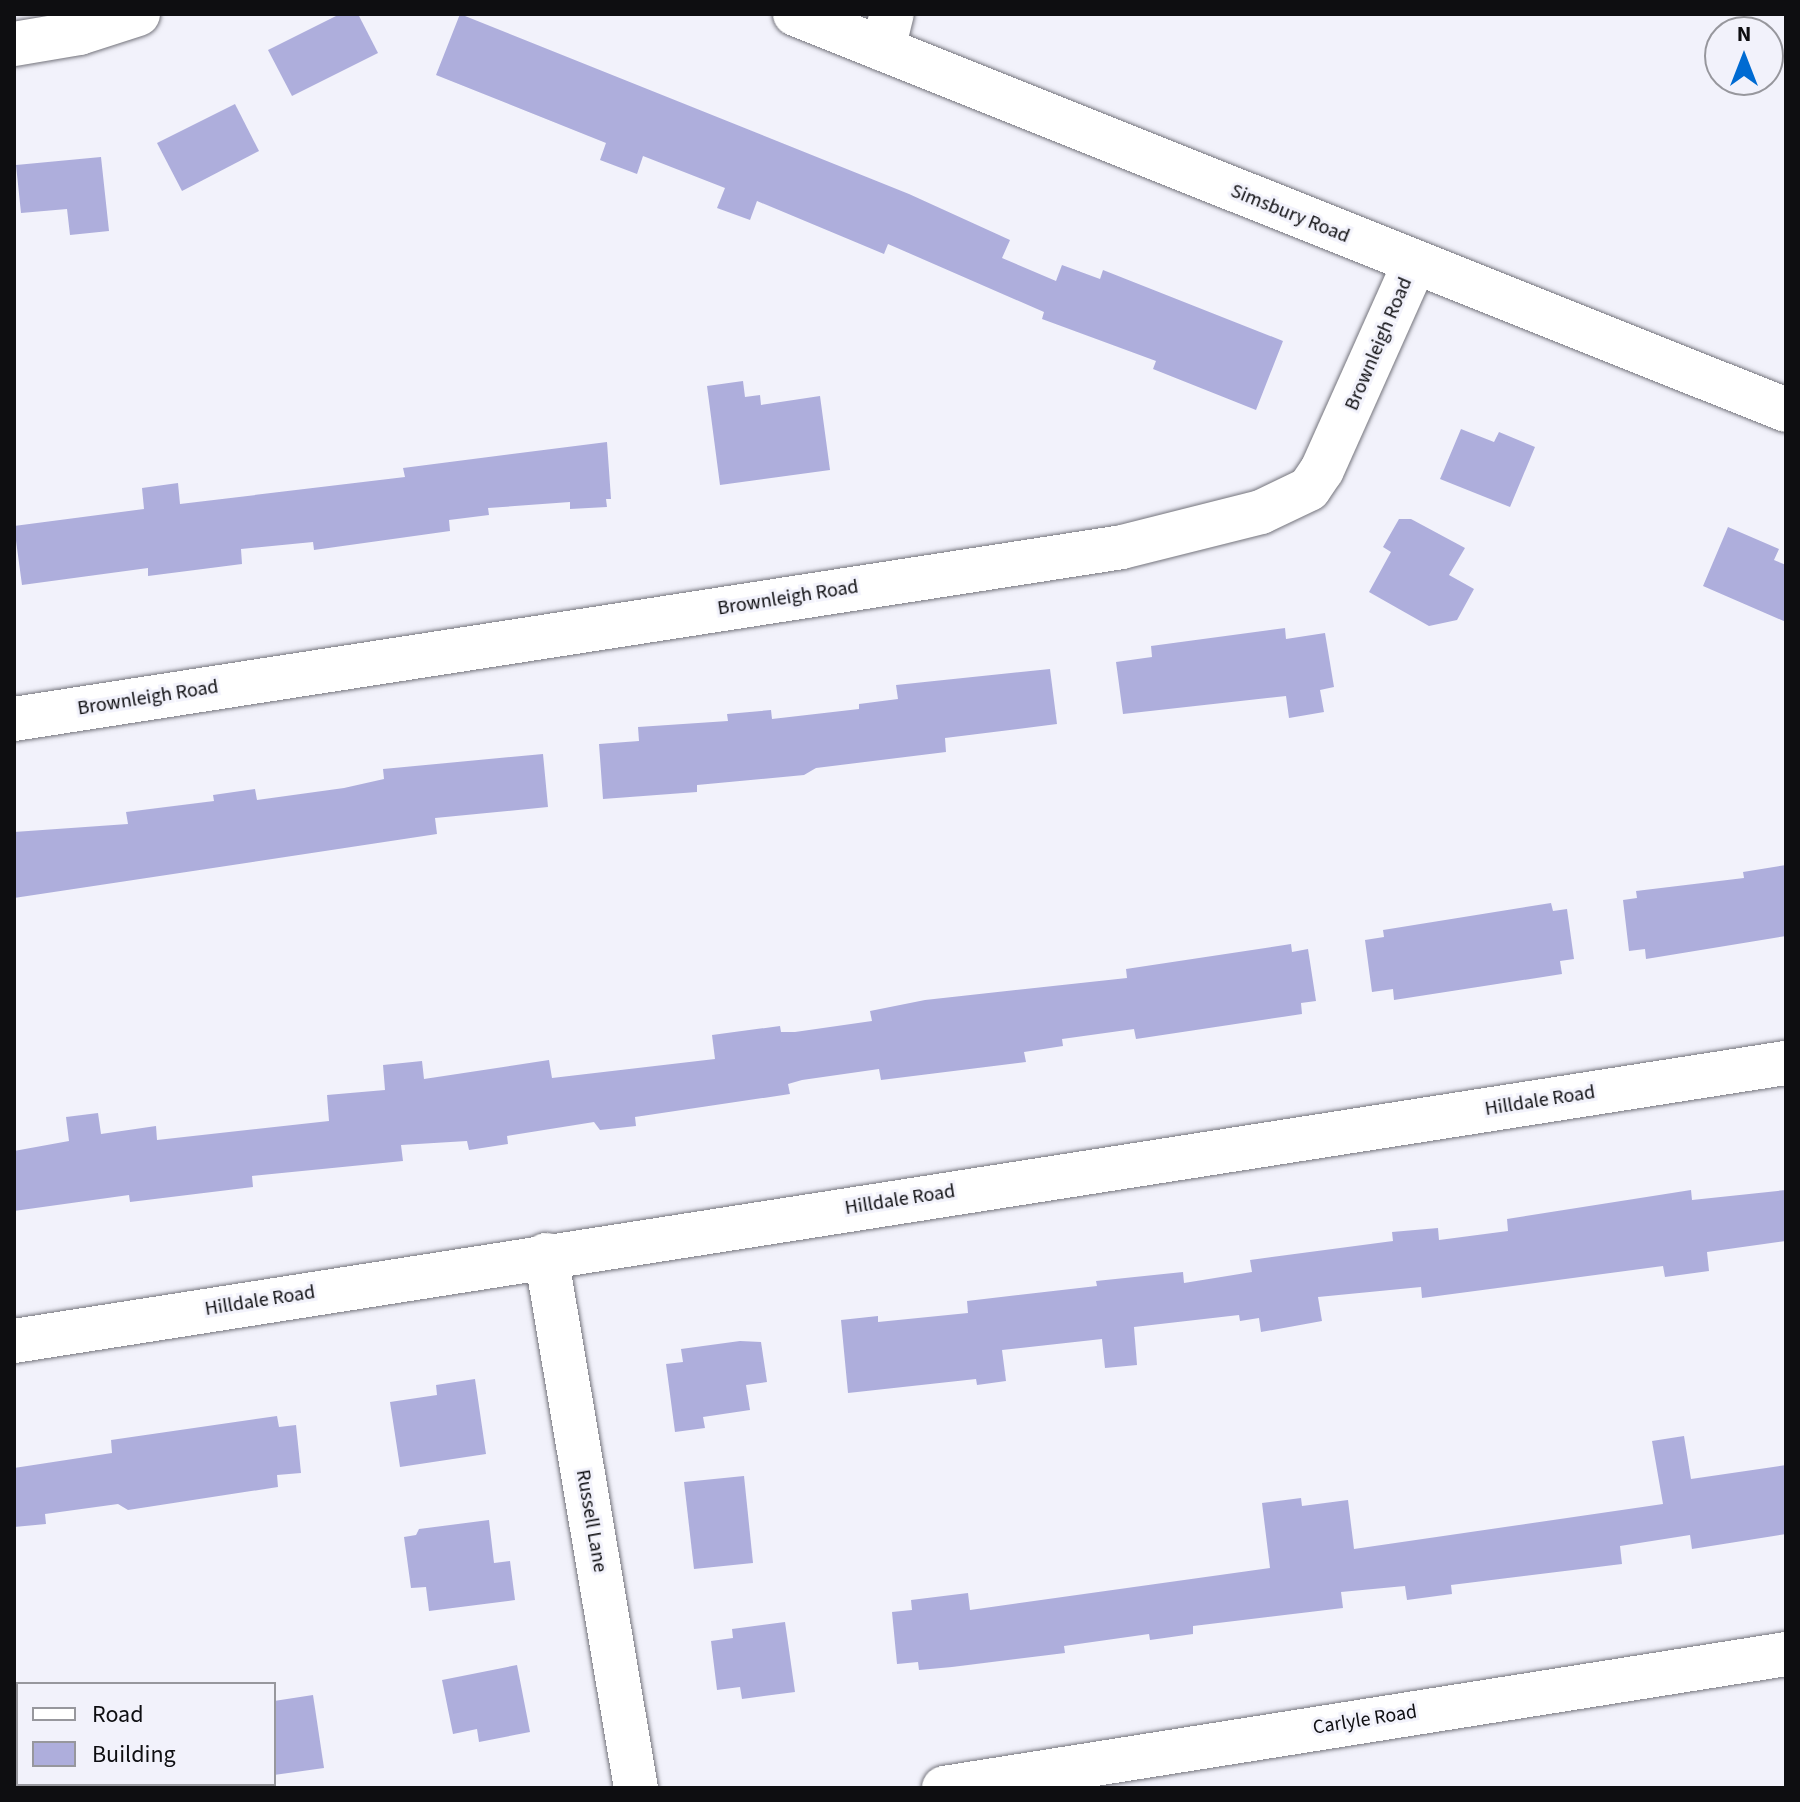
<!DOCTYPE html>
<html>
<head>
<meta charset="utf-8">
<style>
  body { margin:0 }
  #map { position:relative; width:1800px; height:1802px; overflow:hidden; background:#f2f2fb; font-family:"Source Sans 3",sans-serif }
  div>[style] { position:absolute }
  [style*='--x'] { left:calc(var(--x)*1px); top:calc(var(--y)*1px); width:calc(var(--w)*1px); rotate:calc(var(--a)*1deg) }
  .building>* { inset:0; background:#aeaedc }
  .roads { filter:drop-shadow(0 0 2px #74747c) drop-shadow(0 0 2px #74747c) }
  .minor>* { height:44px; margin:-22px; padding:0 22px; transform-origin:22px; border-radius:22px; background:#fff }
  .major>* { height:44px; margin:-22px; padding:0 22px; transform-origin:22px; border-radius:22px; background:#fff }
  span { translate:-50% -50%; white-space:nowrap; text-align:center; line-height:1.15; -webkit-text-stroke:6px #f2f2fb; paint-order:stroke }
  .street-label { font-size:20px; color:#0e0e11 }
  .frame { position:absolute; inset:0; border:16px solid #0e0e11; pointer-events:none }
  .legend { position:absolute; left:16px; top:1682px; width:260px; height:104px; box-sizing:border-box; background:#f2f2fb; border:2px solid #97979d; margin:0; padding:10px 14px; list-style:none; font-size:24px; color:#0e0e11 }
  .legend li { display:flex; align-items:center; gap:16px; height:40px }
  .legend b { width:40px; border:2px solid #97979d }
  .north { position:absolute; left:1704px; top:16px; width:80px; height:80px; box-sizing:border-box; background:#f2f2fb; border:2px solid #97979d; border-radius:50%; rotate:0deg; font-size:22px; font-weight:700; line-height:32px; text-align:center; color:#0e0e11 }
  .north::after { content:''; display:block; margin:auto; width:28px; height:36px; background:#006bd2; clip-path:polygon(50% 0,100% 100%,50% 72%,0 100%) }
</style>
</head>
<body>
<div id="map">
  <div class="building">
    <i style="clip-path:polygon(340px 14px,358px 14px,378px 53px,292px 96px,268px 50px)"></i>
    <i style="clip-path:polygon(460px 14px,909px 194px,1010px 240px,1002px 258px,1056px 281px,1062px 265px,1100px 279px,1103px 270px,1283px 341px,1256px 410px,1153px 369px,1156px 361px,1042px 319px,1044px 312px,888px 244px,884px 254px,757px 201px,750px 220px,717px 208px,725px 188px,643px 156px,637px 174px,600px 160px,606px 143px,436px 75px)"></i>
    <i style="clip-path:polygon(235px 104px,259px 151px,182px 191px,157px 143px)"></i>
    <i style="clip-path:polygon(101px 157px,109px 231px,70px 235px,67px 209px,21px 213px,16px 165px)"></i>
    <i style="clip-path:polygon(743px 381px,745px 397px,760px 395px,761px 405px,820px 396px,830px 470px,720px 485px,707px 386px)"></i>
    <i style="clip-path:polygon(1461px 429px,1494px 442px,1499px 432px,1535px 447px,1510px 507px,1440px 479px)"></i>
    <i style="clip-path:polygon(607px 442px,611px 499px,606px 499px,607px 507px,570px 509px,570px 502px,488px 508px,489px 515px,449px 520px,450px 531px,314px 550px,313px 542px,241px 549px,242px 564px,148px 576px,148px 568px,22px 585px,14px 526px,144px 509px,142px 488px,178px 483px,180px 504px,405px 477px,403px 468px)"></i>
    <i style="clip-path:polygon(1399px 519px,1411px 519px,1465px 548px,1449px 575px,1474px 589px,1457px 620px,1429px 626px,1369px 592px,1391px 552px,1383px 547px)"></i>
    <i style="clip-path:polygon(1728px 527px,1779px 549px,1774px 560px,1786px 565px,1786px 622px,1703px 586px)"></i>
    <i style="clip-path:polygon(1285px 628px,1286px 639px,1325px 633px,1334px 687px,1320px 690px,1324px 712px,1289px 718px,1286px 696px,1123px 714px,1116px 662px,1152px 657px,1151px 646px)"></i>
    <i style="clip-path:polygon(1050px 669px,1057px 724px,945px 738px,946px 752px,816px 768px,804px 775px,697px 785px,697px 792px,603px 799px,599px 744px,639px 741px,638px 727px,728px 721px,727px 714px,771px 710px,772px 719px,859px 709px,859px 704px,898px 699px,896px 685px)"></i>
    <i style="clip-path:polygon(543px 754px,548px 807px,435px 818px,437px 834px,14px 898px,14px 832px,128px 824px,126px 812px,214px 801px,213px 795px,255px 789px,257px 800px,344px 788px,384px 779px,383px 769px)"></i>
    <i style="clip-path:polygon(1786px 865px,1786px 936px,1646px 959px,1645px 949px,1629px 951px,1623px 900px,1637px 898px,1636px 891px,1744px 878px,1743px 872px)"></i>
    <i style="clip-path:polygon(1551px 903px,1553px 911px,1567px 909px,1574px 959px,1560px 961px,1562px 974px,1394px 1000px,1393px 989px,1372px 992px,1365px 940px,1384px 937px,1383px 930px)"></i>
    <i style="clip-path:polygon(1291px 944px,1292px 952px,1308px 949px,1316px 1001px,1301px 1003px,1302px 1014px,1136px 1039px,1134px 1029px,1062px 1039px,1063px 1046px,1024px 1052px,1026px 1062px,881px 1080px,879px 1069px,802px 1080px,788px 1084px,790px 1094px,635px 1117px,636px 1126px,600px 1130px,594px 1122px,507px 1136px,508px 1144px,469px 1150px,467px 1141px,401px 1145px,403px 1161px,252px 1176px,253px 1187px,130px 1202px,129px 1195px,14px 1211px,14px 1151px,69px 1141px,66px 1117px,98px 1113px,101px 1134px,156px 1126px,157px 1140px,329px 1121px,327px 1095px,385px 1090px,383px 1065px,422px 1061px,424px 1079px,549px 1060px,552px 1078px,715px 1059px,712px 1035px,780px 1026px,781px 1032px,795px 1032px,872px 1021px,870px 1011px,925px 1000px,1127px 978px,1126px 969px)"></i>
    <i style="clip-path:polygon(1691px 1190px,1692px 1200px,1786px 1190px,1786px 1241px,1707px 1252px,1709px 1271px,1665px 1277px,1663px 1266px,1422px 1298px,1421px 1287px,1318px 1297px,1322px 1321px,1261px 1332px,1259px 1318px,1240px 1321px,1239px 1315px,1134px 1327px,1137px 1365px,1105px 1368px,1102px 1339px,1002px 1350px,1006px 1381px,977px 1385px,976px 1379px,848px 1393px,841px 1320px,878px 1316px,878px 1322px,968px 1313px,967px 1301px,1097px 1286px,1096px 1281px,1183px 1272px,1184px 1283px,1252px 1272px,1250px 1260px,1393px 1241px,1392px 1232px,1438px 1228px,1439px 1240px,1508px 1231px,1507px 1219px)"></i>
    <i style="clip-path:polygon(740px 1341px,761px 1342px,767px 1382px,746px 1385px,750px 1410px,703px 1417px,705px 1428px,675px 1432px,666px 1364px,683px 1362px,681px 1349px)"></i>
    <i style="clip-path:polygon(475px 1379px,486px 1454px,400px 1467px,390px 1402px,437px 1395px,436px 1385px)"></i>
    <i style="clip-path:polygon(277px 1416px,279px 1427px,296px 1425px,301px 1473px,277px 1475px,278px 1487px,128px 1510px,118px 1504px,45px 1514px,46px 1524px,14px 1527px,14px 1468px,112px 1453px,111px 1440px)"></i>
    <i style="clip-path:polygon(1684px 1436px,1691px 1479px,1786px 1465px,1786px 1534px,1692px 1549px,1690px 1535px,1620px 1546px,1622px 1564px,1451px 1585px,1452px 1594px,1407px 1600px,1405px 1586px,1341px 1592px,1343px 1608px,1193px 1626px,1193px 1634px,1150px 1640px,1149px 1634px,1064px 1646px,1065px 1653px,952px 1667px,919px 1670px,918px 1662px,897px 1664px,892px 1612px,912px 1610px,911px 1600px,968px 1593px,970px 1610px,1270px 1568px,1262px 1503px,1301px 1498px,1302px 1506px,1348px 1500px,1354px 1549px,1663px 1504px,1652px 1441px)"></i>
    <i style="clip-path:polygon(744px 1476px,753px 1563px,694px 1569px,684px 1482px)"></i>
    <i style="clip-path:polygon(489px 1520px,494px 1563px,510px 1561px,515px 1600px,429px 1611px,426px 1587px,411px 1588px,404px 1537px,416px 1535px,419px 1529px)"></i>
    <i style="clip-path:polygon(785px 1622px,795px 1692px,742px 1699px,740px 1687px,717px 1690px,711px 1641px,733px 1638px,732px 1629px)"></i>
    <i style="clip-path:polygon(517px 1665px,530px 1732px,479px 1742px,477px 1729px,453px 1734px,442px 1680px)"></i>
    <i style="clip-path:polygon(313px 1695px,324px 1768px,274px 1775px,274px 1701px)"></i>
  </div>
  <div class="roads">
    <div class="minor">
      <i style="--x:14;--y:44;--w:66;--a:-9.6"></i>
      <i style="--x:79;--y:33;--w:62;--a:-17.9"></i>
      <i style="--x:883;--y:49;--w:36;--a:-76"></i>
      <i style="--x:14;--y:719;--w:1121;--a:-8.82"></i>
      <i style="--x:1122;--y:547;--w:143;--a:-14.1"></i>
      <i style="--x:1261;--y:512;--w:53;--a:-25.6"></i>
      <i style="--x:1309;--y:489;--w:23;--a:-56"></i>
      <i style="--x:1322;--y:470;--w:226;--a:-65.9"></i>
      <i style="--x:546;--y:1255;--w:541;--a:80.42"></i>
      <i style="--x:14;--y:1341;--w:1794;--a:-8.92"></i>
      <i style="--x:944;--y:1788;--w:853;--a:-9.04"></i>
    </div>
    <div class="major">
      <i style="--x:795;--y:14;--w:1067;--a:21.78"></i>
    </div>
  </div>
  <div class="street-label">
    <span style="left:1290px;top:214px;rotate:22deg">Simsbury Road</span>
    <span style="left:1379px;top:344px;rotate:-67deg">Brownleigh Road</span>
    <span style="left:788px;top:598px;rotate:-9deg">Brownleigh Road</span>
    <span style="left:148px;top:698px;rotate:-9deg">Brownleigh Road</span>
    <span style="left:1540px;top:1101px;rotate:-9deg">Hilldale Road</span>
    <span style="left:900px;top:1200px;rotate:-9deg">Hilldale Road</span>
    <span style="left:260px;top:1301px;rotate:-9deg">Hilldale Road</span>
    <span style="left:591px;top:1521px;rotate:80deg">Russell Lane</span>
    <span style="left:1365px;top:1720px;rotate:-9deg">Carlyle Road</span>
  </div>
  <div class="frame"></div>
  <ul class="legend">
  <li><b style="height:10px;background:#fff"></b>Road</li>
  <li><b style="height:22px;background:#aeaedc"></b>Building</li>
  </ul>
  <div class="north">N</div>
</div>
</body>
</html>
